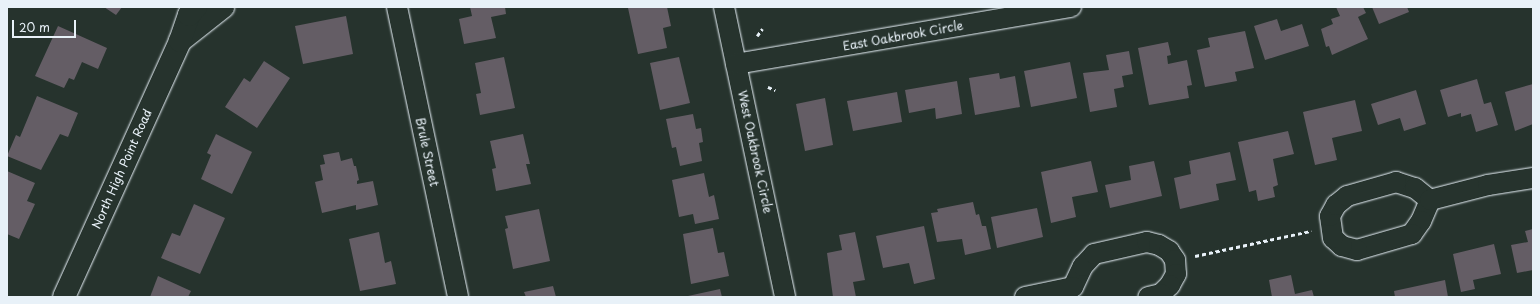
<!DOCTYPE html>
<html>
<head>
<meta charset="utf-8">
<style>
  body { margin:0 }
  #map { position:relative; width:1540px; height:304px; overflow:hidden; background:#26332d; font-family:"Playpen Sans",sans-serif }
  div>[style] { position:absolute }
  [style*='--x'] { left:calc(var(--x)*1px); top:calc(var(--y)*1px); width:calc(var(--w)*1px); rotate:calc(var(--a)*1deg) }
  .building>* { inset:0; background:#645d65 }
  .path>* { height:2.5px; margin-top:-1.25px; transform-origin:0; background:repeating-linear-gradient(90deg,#e8f1f8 0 4px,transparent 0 7px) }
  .roads { filter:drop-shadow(0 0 1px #e8f1f8) drop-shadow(0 0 1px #e8f1f8) }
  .street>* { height:20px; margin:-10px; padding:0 10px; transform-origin:10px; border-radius:10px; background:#26332d }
  .secondary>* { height:22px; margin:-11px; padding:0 11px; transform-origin:11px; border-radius:11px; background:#26332d }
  span { translate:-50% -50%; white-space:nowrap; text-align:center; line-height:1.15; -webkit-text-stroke:3px #26332d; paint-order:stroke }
  .street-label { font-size:12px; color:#e8f1f8 }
  .frame { position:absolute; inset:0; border:8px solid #e8f1f8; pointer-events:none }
  .scale { position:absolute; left:12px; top:20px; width:64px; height:18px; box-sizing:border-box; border:2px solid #e8f1f8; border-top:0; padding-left:5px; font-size:12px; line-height:14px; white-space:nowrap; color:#e8f1f8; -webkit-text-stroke:3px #26332d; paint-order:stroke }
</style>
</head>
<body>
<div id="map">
  <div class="building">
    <i style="clip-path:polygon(104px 7px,122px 7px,116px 15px)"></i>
    <i style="clip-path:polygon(470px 7px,505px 7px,506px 14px,491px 17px,496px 38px,464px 44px,459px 19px,472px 16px)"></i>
    <i style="clip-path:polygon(667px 7px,671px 26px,663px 28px,667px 48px,638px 54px,628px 8px)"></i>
    <i style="clip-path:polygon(1336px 7px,1363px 7px,1366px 13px,1358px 17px,1368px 39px,1332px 55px,1329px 46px,1326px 47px,1321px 29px,1333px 24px,1331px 19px,1340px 16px)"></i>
    <i style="clip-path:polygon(1372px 7px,1407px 7px,1409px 12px,1379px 24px)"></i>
    <i style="clip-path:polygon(346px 16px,353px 54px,303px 64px,295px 26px)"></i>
    <i style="clip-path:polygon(1277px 19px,1281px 31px,1302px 24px,1309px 46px,1265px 60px,1254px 26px)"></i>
    <i style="clip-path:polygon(58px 26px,107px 48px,98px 69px,82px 62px,74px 80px,69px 78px,64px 88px,35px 76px)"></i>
    <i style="clip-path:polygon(1245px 31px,1254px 68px,1235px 72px,1237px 81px,1205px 87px,1197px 50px,1210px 47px,1208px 38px)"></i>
    <i style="clip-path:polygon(1168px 42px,1171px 55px,1167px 56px,1168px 64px,1187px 60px,1192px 85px,1187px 86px,1189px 98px,1149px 105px,1138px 48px)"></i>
    <i style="clip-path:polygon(1129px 51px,1133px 74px,1122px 76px,1124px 87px,1114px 89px,1117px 107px,1090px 112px,1083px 73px,1109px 70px,1106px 55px)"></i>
    <i style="clip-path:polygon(504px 57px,515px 108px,480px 115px,476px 94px,481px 93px,475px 63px)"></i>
    <i style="clip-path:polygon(679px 57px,690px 103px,660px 110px,650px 63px)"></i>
    <i style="clip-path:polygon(264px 61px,290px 78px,257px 128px,225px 107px,244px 78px,250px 82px)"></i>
    <i style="clip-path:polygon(1070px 62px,1077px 98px,1031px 107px,1024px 71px)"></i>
    <i style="clip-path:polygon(999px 73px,1000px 79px,1015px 76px,1020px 107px,975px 115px,969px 78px)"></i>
    <i style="clip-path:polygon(1477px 79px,1484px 104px,1491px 102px,1498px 125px,1476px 132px,1471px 114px,1461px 117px,1461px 113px,1448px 117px,1440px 90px)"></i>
    <i style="clip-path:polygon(957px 81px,962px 114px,936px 119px,935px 108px,909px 113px,905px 90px)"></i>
    <i style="clip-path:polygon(1533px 84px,1533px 124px,1515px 131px,1505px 92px)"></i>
    <i style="clip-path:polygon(1416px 90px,1426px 124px,1404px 131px,1400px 118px,1378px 125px,1371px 104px)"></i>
    <i style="clip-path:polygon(897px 92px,902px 122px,853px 131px,847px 101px)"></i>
    <i style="clip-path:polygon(37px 96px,78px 113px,68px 137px,60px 134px,41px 170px,7px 156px,16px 135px,20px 137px)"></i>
    <i style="clip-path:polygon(825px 98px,833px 145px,805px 151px,796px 104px)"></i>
    <i style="clip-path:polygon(1355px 100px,1362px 131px,1332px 138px,1337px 160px,1315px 165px,1303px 112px)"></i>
    <i style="clip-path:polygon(693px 114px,696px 129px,701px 128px,703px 142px,699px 143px,702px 161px,680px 166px,676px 147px,672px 148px,666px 119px)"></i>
    <i style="clip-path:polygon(1288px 131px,1294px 154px,1273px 159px,1278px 185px,1273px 187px,1275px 197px,1258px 201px,1256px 190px,1249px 192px,1238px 142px)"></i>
    <i style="clip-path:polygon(216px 134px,252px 152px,232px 194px,201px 179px,211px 155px,207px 153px)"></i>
    <i style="clip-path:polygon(523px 134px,530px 164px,526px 164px,531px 184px,496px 191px,492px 169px,496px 168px,490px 141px)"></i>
    <i style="clip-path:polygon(339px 152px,341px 161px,352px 158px,354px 166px,356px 166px,359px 180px,357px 181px,357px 184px,373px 181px,378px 205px,356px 210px,356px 205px,322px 213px,315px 182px,323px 180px,320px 165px,325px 164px,323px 155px)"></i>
    <i style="clip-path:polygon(1230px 152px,1236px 180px,1216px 184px,1219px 200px,1180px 209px,1174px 178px,1191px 174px,1189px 161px)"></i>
    <i style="clip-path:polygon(1091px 161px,1098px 192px,1072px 197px,1076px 217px,1051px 223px,1041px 172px)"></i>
    <i style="clip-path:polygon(1154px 161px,1162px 196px,1110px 208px,1105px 185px,1131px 180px,1129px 166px)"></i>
    <i style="clip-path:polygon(7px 171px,35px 183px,27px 201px,35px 204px,19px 239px,7px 234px)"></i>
    <i style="clip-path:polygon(704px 173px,709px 197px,714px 195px,719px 219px,695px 224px,693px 214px,679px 217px,672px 180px)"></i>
    <i style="clip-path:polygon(973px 202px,976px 215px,979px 214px,982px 226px,986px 226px,991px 249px,965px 255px,962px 239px,937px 242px,931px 213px,938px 212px,937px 209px)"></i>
    <i style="clip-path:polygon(194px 204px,225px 218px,200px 274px,161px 258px,172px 233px,180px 236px)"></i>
    <i style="clip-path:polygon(1037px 208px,1043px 237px,997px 248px,991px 217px)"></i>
    <i style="clip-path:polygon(539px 209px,550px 261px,513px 269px,505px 229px,508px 228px,505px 216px)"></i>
    <i style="clip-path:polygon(924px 226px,935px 279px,914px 284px,909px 263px,883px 268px,876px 236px)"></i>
    <i style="clip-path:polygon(713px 228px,718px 253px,724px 252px,729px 276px,691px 284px,683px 234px)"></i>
    <i style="clip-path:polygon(1533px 229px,1533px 270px,1517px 273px,1511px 245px,1528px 242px,1525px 231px)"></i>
    <i style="clip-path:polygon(379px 232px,385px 263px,391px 261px,396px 284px,360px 291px,349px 239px)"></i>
    <i style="clip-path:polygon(855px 232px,865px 280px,853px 282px,856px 297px,833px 297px,827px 253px,842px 250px,839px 235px)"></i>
    <i style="clip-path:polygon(1494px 244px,1501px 274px,1473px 280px,1475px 289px,1461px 292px,1453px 254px)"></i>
    <i style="clip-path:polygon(1291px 275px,1295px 294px,1312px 290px,1314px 297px,1272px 297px,1269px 280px)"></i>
    <i style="clip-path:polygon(158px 276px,191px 291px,188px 297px,150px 297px)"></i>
    <i style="clip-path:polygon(1445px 280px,1448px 297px,1395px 297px,1394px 291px)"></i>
    <i style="clip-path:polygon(553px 286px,556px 297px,526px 297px,524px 292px)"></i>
    <i style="clip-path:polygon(720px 289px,722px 297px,688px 297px,688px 296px)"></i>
  </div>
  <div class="path">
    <i style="--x:757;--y:36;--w:9;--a:-54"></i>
    <i style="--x:768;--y:87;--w:8;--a:23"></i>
    <i style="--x:1195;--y:256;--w:119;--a:-12.2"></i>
  </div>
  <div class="roads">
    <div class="street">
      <i style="--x:397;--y:7;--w:296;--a:78.1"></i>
      <i style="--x:724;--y:7;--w:296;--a:78.1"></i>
      <i style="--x:736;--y:64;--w:340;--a:-9.7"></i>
      <i style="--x:1396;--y:182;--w:20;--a:18"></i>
      <i style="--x:1415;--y:188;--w:19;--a:39"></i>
      <i style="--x:1430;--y:200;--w:23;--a:113"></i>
      <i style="--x:1421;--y:221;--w:16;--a:125"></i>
      <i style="--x:1412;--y:234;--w:57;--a:163.8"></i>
      <i style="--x:1357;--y:250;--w:16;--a:-165"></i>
      <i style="--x:1342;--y:246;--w:12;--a:-138"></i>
      <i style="--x:1333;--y:238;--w:22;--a:-98"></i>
      <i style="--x:1330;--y:216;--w:13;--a:-61"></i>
      <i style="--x:1336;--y:205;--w:14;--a:-39"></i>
      <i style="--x:1347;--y:196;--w:51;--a:-15.9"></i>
      <i style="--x:1430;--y:200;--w:60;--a:-14.5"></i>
      <i style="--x:1488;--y:185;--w:46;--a:-8.8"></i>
      <i style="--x:1073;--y:287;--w:23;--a:-65"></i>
      <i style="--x:1083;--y:266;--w:16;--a:-47"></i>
      <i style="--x:1094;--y:254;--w:54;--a:-12.8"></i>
      <i style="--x:1147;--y:242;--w:12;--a:14"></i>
      <i style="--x:1159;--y:245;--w:12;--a:31"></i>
      <i style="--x:1169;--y:251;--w:11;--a:56"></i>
      <i style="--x:1175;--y:260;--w:14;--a:86"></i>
      <i style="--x:1176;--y:274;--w:13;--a:119"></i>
      <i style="--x:1170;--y:285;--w:13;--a:135"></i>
      <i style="--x:1161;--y:294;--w:13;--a:167"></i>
      <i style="--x:1025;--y:297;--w:49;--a:-11.8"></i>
    </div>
    <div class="secondary">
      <i style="--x:180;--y:41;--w:55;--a:-38.3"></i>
      <i style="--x:64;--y:297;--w:281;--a:-65.6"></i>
      <i style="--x:180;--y:41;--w:28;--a:-71"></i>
      <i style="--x:189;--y:15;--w:11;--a:-49"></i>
    </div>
  </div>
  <div class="street-label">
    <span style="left:903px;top:36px;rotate:-10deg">East Oakbrook Circle</span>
    <span style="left:427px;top:152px;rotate:78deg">Brule Street</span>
    <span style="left:755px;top:152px;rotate:78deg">West Oakbrook Circle</span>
    <span style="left:122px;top:169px;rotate:-66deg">North High Point Road</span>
  </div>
  <div class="frame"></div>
  <div class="scale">20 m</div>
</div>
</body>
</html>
